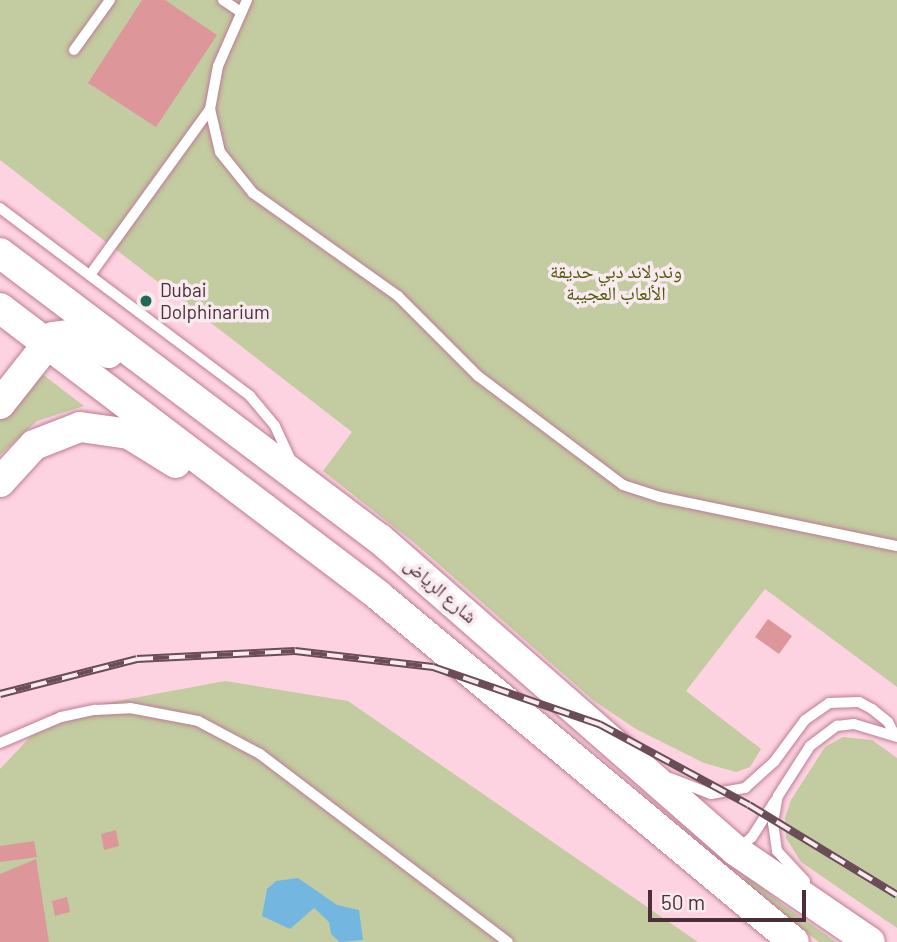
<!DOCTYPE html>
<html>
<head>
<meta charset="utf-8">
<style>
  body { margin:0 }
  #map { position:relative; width:897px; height:942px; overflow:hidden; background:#fed3e1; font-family:Barlow,"Noto Naskh Arabic",sans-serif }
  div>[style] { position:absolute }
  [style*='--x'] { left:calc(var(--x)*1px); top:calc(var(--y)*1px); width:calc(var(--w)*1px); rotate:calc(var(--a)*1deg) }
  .green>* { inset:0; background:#c3cba0 }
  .water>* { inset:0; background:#73b7e0 }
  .building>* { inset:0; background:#dd9699 }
  .roads { filter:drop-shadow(0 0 2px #bd7c94) drop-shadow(0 0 2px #bd7c94) }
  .lane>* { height:10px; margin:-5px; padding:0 5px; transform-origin:5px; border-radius:5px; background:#fff }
  .secondary>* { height:30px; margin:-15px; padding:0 15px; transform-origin:15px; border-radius:15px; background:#fff }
  .rail>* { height:8px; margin-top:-4px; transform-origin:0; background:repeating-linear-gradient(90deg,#f8eaee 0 16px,#6b4d57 0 32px); box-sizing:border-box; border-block:2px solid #6b4d57 }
  .dots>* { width:19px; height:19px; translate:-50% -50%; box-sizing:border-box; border:4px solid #f8eaee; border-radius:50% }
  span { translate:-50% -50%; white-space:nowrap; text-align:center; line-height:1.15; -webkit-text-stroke:7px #f8eaee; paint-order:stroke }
  .park-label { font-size:19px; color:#4f5807 }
  .poi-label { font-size:19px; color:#4a2e38 }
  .left { translate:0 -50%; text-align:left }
  .street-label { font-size:19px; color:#4a2e38 }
  .scale { position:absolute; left:648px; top:890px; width:158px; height:32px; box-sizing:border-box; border:4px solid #4a2e38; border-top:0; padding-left:9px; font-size:21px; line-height:24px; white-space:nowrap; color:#4a2e38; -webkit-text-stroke:5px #f8eaee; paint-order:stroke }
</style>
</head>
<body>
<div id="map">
  <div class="green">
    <i style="clip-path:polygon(0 0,897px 0,897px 687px,765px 589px,686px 691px,761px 749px,750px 767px,736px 772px,704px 763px,636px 729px,594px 701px,417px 545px,323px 471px,352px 432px,0 160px)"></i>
    <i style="clip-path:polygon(37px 370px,84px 406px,37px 421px,0 455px,0 418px)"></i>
    <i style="clip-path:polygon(225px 681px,348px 701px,698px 942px,0 942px,0 769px,53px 713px)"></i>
    <i style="clip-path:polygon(843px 737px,872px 740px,897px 758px,897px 928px,801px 862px,786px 838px,785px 818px,791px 800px,825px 747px)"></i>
    <i style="clip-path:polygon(746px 875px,785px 906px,836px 942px,819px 942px,779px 912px,740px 883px)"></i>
  </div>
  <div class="water">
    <i style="clip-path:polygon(298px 878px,337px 905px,359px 910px,363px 940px,340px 942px,331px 934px,329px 922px,314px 908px,290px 929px,262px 916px,267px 889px,276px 881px)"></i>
  </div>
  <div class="building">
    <i style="clip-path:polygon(142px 0,165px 0,217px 35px,156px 127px,88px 83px)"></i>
    <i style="clip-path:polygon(768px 619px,792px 636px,779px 654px,755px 637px)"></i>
    <i style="clip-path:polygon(116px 830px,119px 846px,104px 850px,101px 834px)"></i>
    <i style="clip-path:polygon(34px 841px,37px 857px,0 862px,0 846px)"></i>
    <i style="clip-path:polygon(36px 859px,49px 942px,0 942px,0 874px)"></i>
    <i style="clip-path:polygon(67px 897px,70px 912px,55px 916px,52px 901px)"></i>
  </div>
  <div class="roads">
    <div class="lane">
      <i style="--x:223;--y:0;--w:22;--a:34"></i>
      <i style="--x:247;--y:0;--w:72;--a:113.7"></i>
      <i style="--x:218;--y:66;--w:44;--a:100.5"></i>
      <i style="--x:210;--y:109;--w:44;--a:76.9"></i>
      <i style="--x:220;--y:152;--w:53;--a:51.2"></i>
      <i style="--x:253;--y:193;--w:178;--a:35.4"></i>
      <i style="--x:398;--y:296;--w:113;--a:45"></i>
      <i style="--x:478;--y:376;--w:181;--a:36.9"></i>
      <i style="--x:623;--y:485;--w:39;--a:18"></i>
      <i style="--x:660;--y:497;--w:242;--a:11.7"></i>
      <i style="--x:74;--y:50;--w:62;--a:-54.2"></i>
      <i style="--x:0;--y:208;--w:313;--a:36.9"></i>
      <i style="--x:250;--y:396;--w:39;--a:50"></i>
      <i style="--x:275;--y:426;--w:43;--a:65.2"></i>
      <i style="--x:90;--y:275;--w:205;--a:-54.1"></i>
      <i style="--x:0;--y:743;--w:66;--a:-23.1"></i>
      <i style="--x:61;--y:717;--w:35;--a:-12"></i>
      <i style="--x:95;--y:710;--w:35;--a:-3"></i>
      <i style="--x:130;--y:708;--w:69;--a:10.8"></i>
      <i style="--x:198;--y:721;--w:70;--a:28"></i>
      <i style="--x:260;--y:754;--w:311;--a:37.2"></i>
      <i style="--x:670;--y:778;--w:44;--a:21.3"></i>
      <i style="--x:711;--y:794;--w:35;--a:-10"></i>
      <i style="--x:745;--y:788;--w:39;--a:-42"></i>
      <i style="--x:774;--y:762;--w:52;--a:-53.6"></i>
      <i style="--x:805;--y:720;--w:29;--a:-35"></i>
      <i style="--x:829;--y:703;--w:30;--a:-2"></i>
      <i style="--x:859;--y:702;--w:15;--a:28"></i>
      <i style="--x:872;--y:709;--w:21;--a:39"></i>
      <i style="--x:888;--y:722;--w:15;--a:62"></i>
      <i style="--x:738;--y:849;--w:18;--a:-41"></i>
      <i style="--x:752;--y:837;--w:43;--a:-57.4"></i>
      <i style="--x:805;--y:881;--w:41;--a:-133"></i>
      <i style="--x:777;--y:851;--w:28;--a:-98"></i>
      <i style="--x:773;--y:823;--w:27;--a:-80"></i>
      <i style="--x:778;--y:796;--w:59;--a:-57.4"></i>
      <i style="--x:810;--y:746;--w:34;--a:-37"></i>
      <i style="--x:837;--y:726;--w:17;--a:-7"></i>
      <i style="--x:854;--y:724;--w:45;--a:16.8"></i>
    </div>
    <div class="secondary">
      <i style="--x:0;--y:253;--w:476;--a:37"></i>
      <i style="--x:380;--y:539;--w:472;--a:41.2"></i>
      <i style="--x:735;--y:850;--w:163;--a:34.3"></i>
      <i style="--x:0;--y:308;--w:476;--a:37.2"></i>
      <i style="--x:379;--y:596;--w:540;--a:39.82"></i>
      <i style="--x:0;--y:404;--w:85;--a:-51.7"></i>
      <i style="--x:53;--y:337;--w:25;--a:-7"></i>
      <i style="--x:78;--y:334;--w:36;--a:32"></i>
      <i style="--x:0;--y:482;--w:50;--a:-47.4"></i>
      <i style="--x:34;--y:445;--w:49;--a:-21.4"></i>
      <i style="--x:80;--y:427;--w:49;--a:8.1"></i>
      <i style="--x:129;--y:434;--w:55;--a:31.7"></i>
    </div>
  </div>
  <div class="rail">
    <i style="--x:0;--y:694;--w:141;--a:-14.3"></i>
    <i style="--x:137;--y:659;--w:158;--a:-2.9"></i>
    <i style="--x:295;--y:651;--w:139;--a:6.6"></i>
    <i style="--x:433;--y:667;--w:176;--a:19"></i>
    <i style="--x:599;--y:724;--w:170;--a:28.4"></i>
    <i style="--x:749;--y:805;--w:173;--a:31.3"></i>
  </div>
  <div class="dots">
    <i style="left:146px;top:301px;background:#236758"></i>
  </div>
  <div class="park-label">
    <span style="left:616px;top:282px">وندرلاند دبي حديقة<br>الألعاب العجيبة</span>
  </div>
  <div class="poi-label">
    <span class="left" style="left:160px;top:301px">Dubai<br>Dolphinarium</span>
  </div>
  <div class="street-label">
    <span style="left:441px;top:590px;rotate:41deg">شارع الرياض</span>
  </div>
  <div class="scale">50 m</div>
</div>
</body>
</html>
